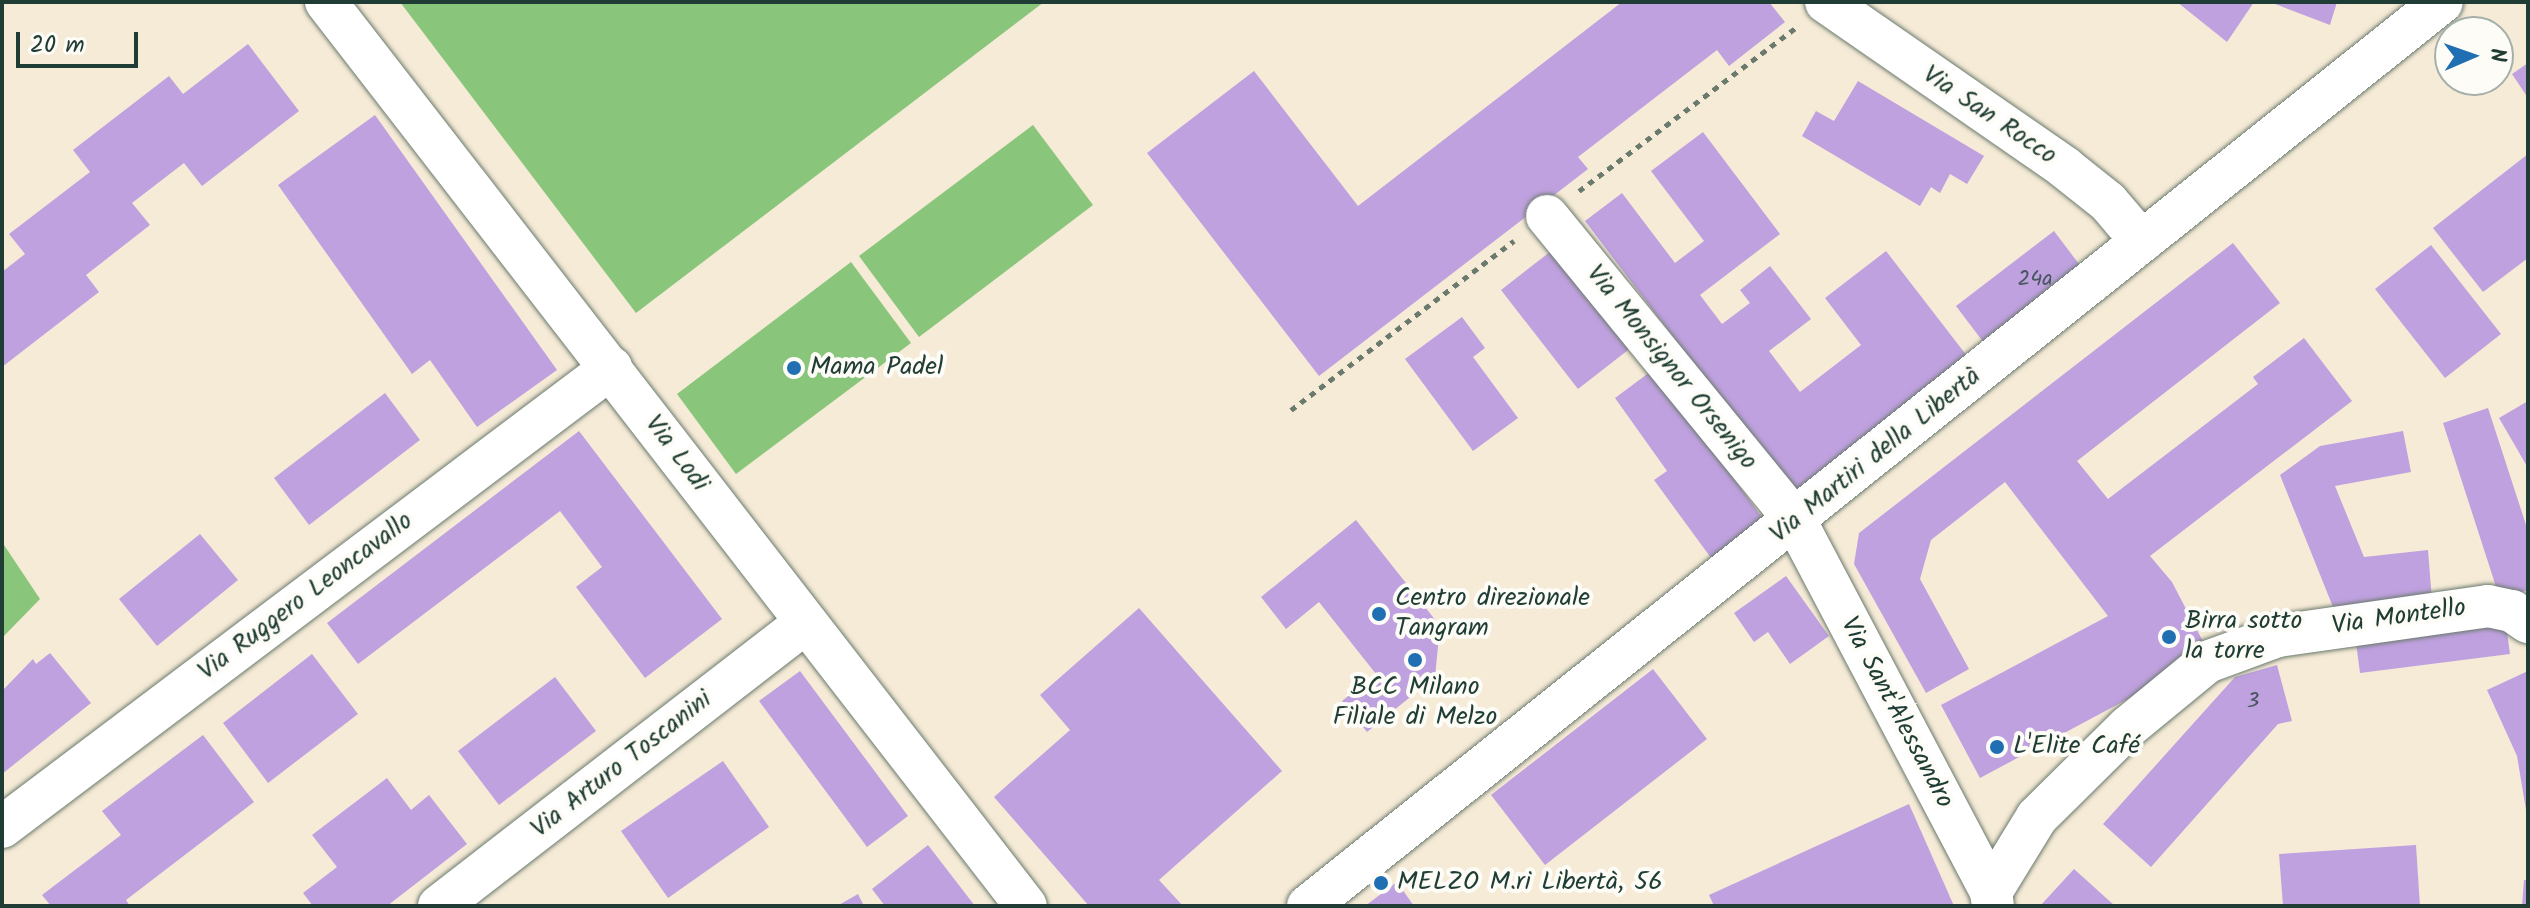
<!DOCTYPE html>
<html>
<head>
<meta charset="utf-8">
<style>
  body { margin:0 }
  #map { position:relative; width:2530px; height:908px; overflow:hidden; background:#f6ebd7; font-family:Kalam,sans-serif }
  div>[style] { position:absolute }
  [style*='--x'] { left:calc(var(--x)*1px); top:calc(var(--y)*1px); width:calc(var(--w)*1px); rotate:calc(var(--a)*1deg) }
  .green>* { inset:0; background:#89c57b }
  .building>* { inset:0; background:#bfa1df }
  .path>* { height:5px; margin-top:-2.5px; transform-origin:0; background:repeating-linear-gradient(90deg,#6a7a6d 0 6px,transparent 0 12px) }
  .roads { filter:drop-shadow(0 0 2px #6a7a6d) drop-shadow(0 0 2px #6a7a6d) }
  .street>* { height:42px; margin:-21px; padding:0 21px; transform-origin:21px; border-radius:21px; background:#fff }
  .dots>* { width:22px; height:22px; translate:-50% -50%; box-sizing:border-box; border:4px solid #fdfcf7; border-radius:50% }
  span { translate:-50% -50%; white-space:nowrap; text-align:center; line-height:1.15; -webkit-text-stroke:8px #fdfcf7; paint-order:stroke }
  .number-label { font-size:22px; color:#47565f }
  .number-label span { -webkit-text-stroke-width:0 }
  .street-label { font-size:26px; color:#1f3d34 }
  .poi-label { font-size:26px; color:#1f3d34 }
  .left { translate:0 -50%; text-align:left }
  .frame { position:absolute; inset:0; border:4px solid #1f3d34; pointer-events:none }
  .north { position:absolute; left:2434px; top:16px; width:80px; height:80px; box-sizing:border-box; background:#fdfcf7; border:2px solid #a4b0a9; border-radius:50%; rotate:88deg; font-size:22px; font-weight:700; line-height:32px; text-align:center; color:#1f3d34 }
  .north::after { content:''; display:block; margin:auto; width:28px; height:36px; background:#1f6fb2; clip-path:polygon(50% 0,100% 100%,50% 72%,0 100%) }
  .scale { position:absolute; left:16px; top:32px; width:122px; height:36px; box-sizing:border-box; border:4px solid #1f3d34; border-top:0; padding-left:10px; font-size:24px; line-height:28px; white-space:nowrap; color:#1f3d34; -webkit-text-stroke:6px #fdfcf7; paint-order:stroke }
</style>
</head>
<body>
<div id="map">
  <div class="green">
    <i style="clip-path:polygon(400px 2px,1044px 2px,636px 313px)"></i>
    <i style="clip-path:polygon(1033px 125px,1093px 205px,919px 337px,859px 256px)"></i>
    <i style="clip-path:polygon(851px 262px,911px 343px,736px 474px,677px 394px)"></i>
    <i style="clip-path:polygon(2px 542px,40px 599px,2px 638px)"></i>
  </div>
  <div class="building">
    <i style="clip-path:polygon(1622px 2px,1769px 2px,1785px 22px,1729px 66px,1717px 50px,1578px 157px,1588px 169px,1319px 376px,1147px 153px,1254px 71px,1358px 206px)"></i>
    <i style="clip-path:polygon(2177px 2px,2254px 2px,2227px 42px)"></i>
    <i style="clip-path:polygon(2270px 2px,2337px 2px,2330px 25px)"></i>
    <i style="clip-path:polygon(248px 44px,299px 111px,202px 186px,184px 163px,132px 203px,150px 225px,86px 275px,99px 292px,2px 367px,2px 272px,25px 254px,9px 234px,90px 172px,73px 150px,169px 76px,183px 94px)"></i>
    <i style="clip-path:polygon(2528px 63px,2528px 98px,2512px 74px)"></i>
    <i style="clip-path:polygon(1858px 81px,1984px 156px,1967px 184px,1950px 174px,1940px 193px,1931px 187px,1920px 206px,1802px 136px,1816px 111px,1834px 121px)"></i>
    <i style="clip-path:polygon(375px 115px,557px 370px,477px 427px,430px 360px,412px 374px,278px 185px)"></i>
    <i style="clip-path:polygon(1703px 132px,1780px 234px,1700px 295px,1722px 324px,1750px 303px,1740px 290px,1770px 266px,1811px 319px,1769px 351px,1800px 392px,1861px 345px,1825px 298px,1886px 251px,1974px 365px,1798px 501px,1585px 221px,1622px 193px,1675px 263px,1704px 241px,1651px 171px)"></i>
    <i style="clip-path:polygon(2528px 154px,2528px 258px,2483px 292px,2433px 228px)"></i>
    <i style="clip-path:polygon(2054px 231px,2085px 272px,1987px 347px,1956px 306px)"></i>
    <i style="clip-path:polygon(2233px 243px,2280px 303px,2077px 461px,2108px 499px,2258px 384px,2253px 377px,2304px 338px,2352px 401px,2150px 556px,2172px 582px,2210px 655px,1980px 778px,1941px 705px,2108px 616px,2005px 482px,1931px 540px,1920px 579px,1969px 669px,1926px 693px,1854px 564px,1859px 533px)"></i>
    <i style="clip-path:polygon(2431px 245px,2501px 334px,2445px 378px,2375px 289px)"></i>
    <i style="clip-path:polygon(1555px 248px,1632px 347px,1578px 389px,1501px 290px)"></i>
    <i style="clip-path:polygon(1462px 317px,1485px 348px,1473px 357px,1518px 418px,1473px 451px,1405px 359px)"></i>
    <i style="clip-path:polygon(1654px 369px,1766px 523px,1714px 562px,1654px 480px,1667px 471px,1615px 398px)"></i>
    <i style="clip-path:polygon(385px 393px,420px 440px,309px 525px,274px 478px)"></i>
    <i style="clip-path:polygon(2528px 401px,2528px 468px,2499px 418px)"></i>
    <i style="clip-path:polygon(2488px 408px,2528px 531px,2528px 590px,2500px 599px,2443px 423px)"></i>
    <i style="clip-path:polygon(579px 431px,722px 619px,645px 678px,576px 587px,602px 567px,560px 511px,358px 664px,327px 623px)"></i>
    <i style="clip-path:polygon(2403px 431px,2411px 472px,2335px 486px,2364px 557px,2428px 550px,2432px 600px,2333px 607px,2280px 475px,2320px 446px)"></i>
    <i style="clip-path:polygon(1356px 520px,1440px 626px,1435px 677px,1367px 732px,1342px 701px,1376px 674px,1319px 602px,1286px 629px,1261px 597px)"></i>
    <i style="clip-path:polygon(200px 534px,238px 580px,157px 646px,119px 599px)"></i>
    <i style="clip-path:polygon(1786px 576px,1829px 636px,1790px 664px,1768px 632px,1754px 642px,1734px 613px)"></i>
    <i style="clip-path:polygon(1139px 608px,1282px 771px,1159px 880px,1183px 906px,1089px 906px,994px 797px,1070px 730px,1040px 695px)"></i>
    <i style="clip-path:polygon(2505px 617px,2510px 654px,2360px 673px,2355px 635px)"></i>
    <i style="clip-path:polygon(50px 653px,91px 703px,2px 774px,2px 691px,33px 659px,36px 664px)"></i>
    <i style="clip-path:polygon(312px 654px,358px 714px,268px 783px,223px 723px)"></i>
    <i style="clip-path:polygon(2277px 665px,2292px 721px,2278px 724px,2151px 867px,2103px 824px,2235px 677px)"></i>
    <i style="clip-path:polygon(1653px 669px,1707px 739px,1545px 865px,1491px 795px)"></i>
    <i style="clip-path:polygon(800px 671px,908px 816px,867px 847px,759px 701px)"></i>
    <i style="clip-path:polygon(2528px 671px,2528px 810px,2526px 810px,2517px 756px,2487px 690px)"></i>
    <i style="clip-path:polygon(555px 677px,596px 731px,499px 805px,458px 751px)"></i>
    <i style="clip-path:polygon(203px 735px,254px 802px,126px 900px,130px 906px,51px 906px,42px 895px,121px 835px,102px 811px)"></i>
    <i style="clip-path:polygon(723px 761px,769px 827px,668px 898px,621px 831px)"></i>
    <i style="clip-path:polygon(387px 778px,411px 810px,429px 795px,467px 844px,387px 906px,313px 906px,303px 893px,337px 867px,312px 835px)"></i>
    <i style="clip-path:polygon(1909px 804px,1954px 906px,1714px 906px,1709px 895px)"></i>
    <i style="clip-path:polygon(928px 845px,975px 906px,885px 906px,872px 889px)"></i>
    <i style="clip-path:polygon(2416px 845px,2420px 906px,2283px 906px,2279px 854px)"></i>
    <i style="clip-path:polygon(2074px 869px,2115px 906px,2040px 906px)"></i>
    <i style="clip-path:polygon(2524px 880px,2528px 880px,2528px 906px,2522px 906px)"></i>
    <i style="clip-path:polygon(1397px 882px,1414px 906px,1365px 906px)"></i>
    <i style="clip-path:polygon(858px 894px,864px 906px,837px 906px)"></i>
  </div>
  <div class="path">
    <i style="--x:1579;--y:191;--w:271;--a:-37"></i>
    <i style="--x:1291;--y:410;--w:280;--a:-37.2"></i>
  </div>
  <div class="roads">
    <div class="street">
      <i style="--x:326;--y:2;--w:1143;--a:52.25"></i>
      <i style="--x:1826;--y:2;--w:290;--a:34.7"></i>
      <i style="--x:2064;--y:167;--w:56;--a:38.5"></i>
      <i style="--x:2108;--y:202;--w:52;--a:49.6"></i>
      <i style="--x:1547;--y:216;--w:392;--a:50.8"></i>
      <i style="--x:1795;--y:520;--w:420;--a:62.2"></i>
      <i style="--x:1991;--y:892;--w:14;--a:82"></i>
      <i style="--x:2;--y:827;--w:763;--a:-37.01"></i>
      <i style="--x:1991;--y:892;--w:88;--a:-58.5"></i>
      <i style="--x:2037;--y:817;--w:128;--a:-44.7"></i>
      <i style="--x:2128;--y:727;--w:102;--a:-39.4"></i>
      <i style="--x:2207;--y:662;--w:76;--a:-20.1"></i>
      <i style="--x:2278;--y:636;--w:212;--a:-8.1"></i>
      <i style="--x:2488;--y:606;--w:25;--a:12"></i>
      <i style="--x:2512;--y:611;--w:19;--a:35"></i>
      <i style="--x:439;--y:906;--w:461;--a:-37.7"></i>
      <i style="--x:1308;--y:906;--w:1450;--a:-38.56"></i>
    </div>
  </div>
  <div class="dots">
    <i style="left:794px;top:368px;background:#1f6fb2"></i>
    <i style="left:1379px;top:614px;background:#1f6fb2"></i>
    <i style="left:2169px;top:637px;background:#1f6fb2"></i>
    <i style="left:1415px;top:660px;background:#1f6fb2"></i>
    <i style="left:1997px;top:747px;background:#1f6fb2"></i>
    <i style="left:1381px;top:883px;background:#1f6fb2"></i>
  </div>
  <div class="number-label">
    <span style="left:2035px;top:280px">24a</span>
    <span style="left:2253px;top:702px">3</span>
  </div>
  <div class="street-label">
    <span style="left:1989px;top:116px;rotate:34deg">Via San Rocco</span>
    <span style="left:1671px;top:368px;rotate:51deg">Via Monsignor Orsenigo</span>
    <span style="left:676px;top:454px;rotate:53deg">Via Lodi</span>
    <span style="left:1876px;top:456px;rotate:-39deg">Via Martiri della Libertà</span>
    <span style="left:306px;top:597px;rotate:-37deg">Via Ruggero Leoncavallo</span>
    <span style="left:2399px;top:618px;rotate:-8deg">Via Montello</span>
    <span style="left:1896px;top:713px;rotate:62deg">Via Sant'Alessandro</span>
    <span style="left:622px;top:765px;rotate:-38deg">Via Arturo Toscanini</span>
  </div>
  <div class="poi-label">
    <span class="left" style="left:810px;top:368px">Mama Padel</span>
    <span class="left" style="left:1395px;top:614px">Centro direzionale<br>Tangram</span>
    <span class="left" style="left:2185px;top:637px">Birra sotto<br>la torre</span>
    <span style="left:1415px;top:703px">BCC Milano<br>Filiale di Melzo</span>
    <span class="left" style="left:2013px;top:747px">L'Elite Café</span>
    <span class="left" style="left:1397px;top:883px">MELZO M.ri Libertà, 56</span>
  </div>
  <div class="frame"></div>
  <div class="north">N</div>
  <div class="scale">20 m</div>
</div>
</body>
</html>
